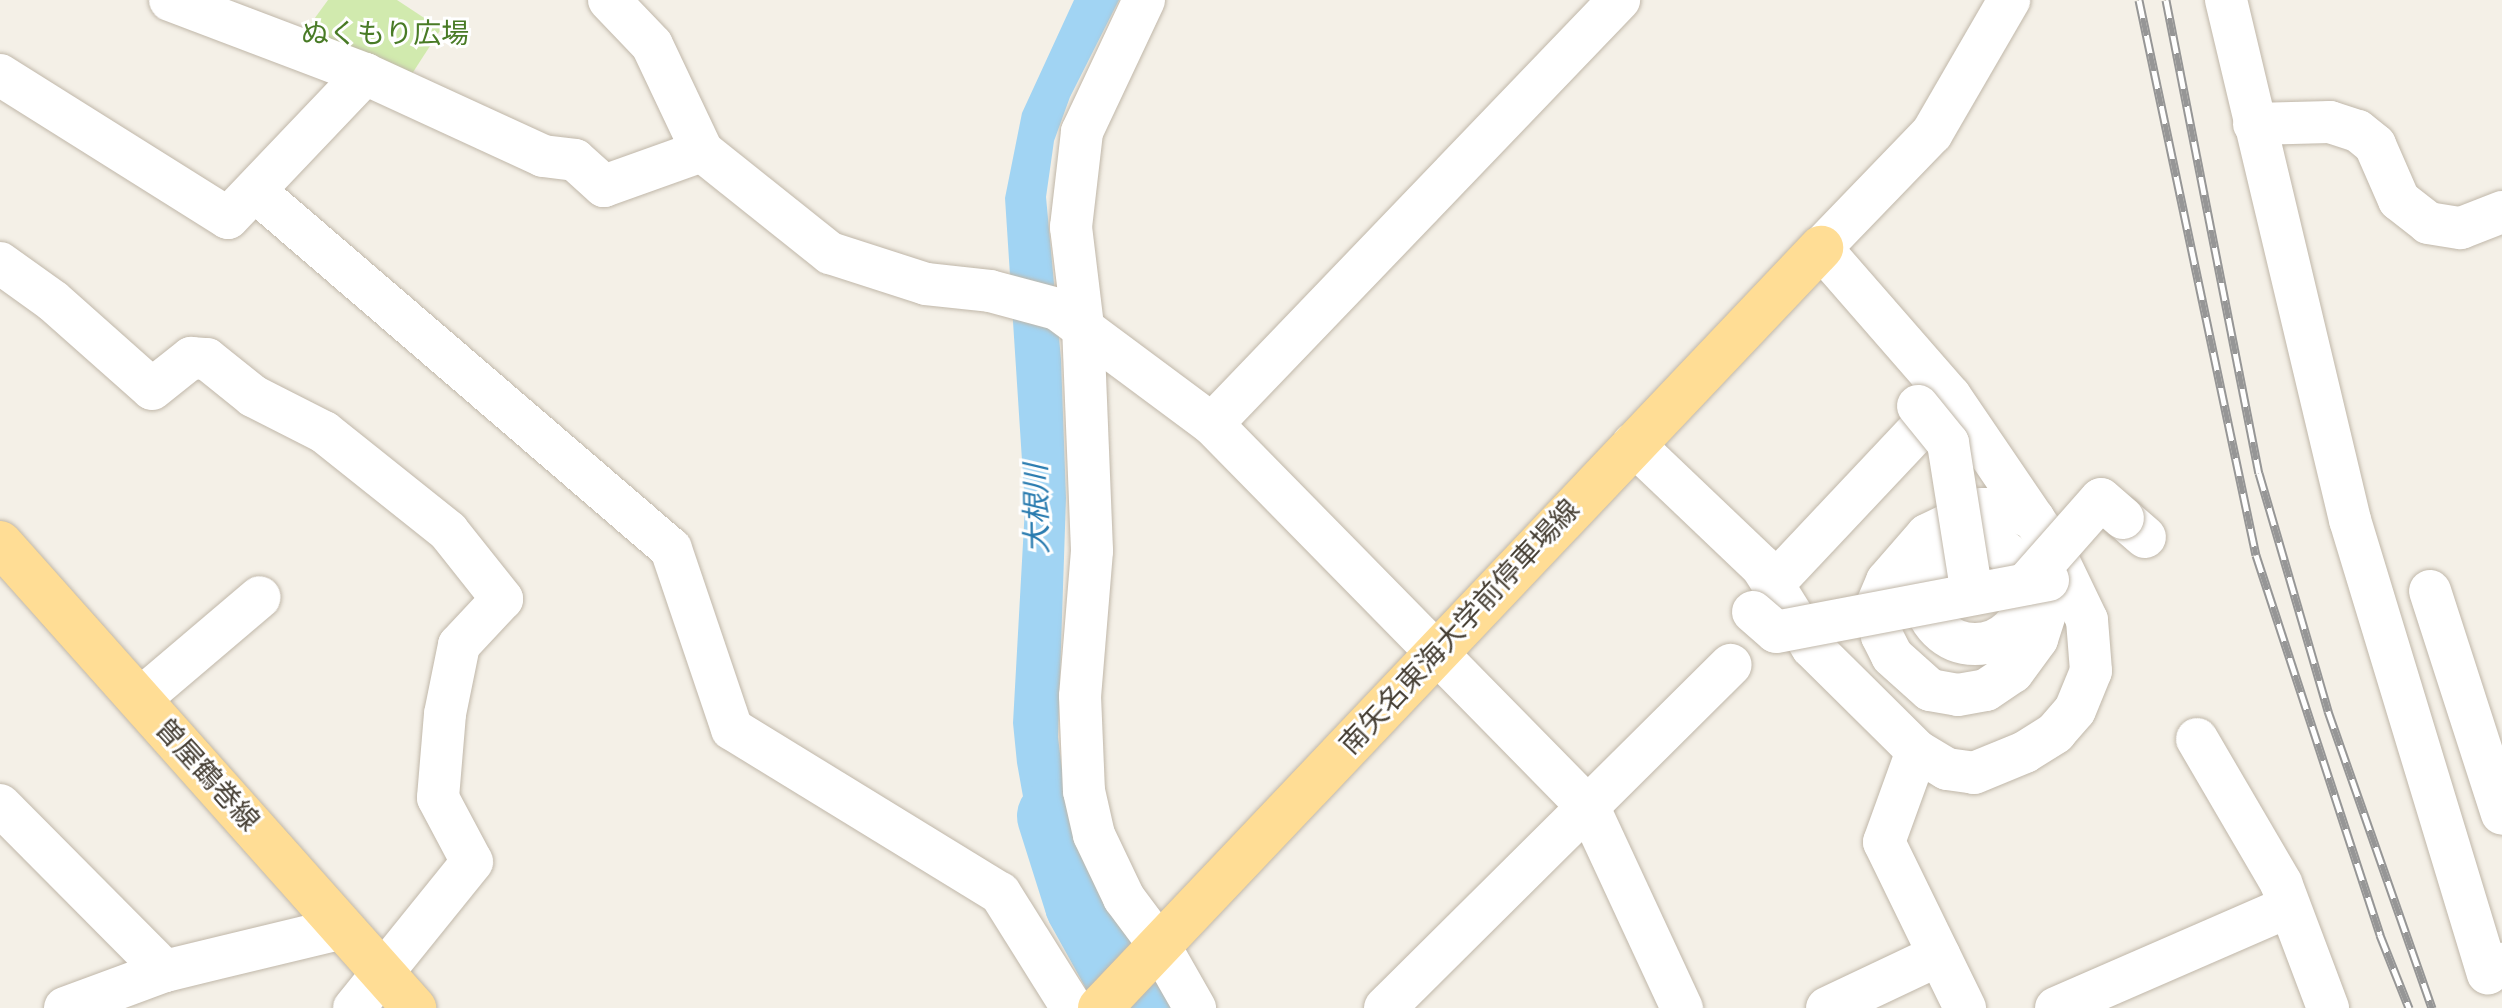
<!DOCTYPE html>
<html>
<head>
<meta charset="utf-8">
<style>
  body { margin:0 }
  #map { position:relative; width:2502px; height:1008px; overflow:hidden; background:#f4f0e7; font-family:"Nunito Sans","Noto Sans JP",sans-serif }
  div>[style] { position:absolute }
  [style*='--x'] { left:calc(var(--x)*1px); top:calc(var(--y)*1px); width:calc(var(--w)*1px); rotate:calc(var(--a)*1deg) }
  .green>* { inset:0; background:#d1eaae }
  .water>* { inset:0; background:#a1d4f3 }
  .pier>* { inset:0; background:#f4f0e7 }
  .river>* { height:74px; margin:-37px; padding:0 37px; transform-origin:37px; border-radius:37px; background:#a1d4f3 }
  .roads { filter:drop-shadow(0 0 2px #c0b7a9) drop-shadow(0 0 2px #c0b7a9) }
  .minor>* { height:42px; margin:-21px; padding:0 21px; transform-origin:21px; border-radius:21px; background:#fff }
  .minor>.ring { margin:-21px; padding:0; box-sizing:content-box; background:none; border:42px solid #fff; border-radius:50% }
  .major>* { height:44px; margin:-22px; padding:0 22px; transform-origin:22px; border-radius:22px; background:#ffdd95 }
  .rail>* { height:9px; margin-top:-4.5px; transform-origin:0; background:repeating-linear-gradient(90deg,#fff 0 18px,#969696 0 36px); box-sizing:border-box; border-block:2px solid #969696 }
  .bridges { filter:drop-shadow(0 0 2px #c0b7a9) drop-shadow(0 0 2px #c0b7a9) }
  .minor-bridge>* { height:42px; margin:-21px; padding:0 21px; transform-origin:21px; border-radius:21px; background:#fff }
  span { translate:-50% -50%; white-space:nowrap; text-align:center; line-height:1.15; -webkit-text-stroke:6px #fff; paint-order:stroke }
  .park-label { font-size:28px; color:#497b26 }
  .street-label { font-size:28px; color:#474035 }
  .water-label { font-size:30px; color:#297baf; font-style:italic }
</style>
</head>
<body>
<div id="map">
  <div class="green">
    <i style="clip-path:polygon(328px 0,397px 0,441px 29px,408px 80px,301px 37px)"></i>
  </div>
  <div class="water">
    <i style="clip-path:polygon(1074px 0,1119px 0,1070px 97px,1054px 141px,1046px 197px,1061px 359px,1066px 498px,1058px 737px,1067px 811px,1094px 892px,1086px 899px,1093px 944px,1083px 970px,1039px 886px,1017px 763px,1013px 723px,1025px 507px,1005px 198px,1022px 113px)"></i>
  </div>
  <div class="pier">
    <i style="clip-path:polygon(1093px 938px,1134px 995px,1145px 1008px,1102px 1008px,1072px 959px)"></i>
  </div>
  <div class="river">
    <i style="--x:1054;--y:816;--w:93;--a:72.5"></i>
    <i style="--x:1082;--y:905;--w:118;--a:61"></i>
  </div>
  <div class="roads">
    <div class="minor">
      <i style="--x:170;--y:0;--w:209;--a:20.8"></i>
      <i style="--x:365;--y:74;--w:196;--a:24.7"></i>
      <i style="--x:543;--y:156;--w:32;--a:7"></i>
      <i style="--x:575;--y:160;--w:39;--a:42"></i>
      <i style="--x:604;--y:186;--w:104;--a:-19.7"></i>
      <i style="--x:609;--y:0;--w:62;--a:46.3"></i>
      <i style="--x:652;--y:45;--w:117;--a:64.7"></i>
      <i style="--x:702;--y:151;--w:164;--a:38.6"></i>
      <i style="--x:830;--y:253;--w:101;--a:17.9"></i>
      <i style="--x:926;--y:284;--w:64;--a:6.2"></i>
      <i style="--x:990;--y:291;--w:69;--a:15"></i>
      <i style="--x:1057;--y:309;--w:193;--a:36.6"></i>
      <i style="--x:1212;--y:424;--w:538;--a:45.53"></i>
      <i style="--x:1589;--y:808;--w:221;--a:65.1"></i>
      <i style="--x:1144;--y:0;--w:146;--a:115.2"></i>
      <i style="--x:1082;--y:132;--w:96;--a:96.6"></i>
      <i style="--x:1071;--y:227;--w:100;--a:83.1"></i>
      <i style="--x:1083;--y:326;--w:225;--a:87.7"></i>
      <i style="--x:1092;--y:551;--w:145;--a:94.7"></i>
      <i style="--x:1080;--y:696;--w:95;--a:87.6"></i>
      <i style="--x:1084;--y:791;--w:45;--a:77.2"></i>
      <i style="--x:1094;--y:835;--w:70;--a:64.5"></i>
      <i style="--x:1124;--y:898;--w:59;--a:53.3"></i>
      <i style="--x:1159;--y:945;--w:73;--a:60.3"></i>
      <i style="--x:2226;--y:0;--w:535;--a:76.59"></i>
      <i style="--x:2350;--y:520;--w:474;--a:73.1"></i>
      <i style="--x:2488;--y:973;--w:17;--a:-33"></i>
      <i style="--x:0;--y:75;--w:269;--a:32.1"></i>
      <i style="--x:228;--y:218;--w:199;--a:-46.4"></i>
      <i style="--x:2254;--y:124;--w:76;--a:-1.5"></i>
      <i style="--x:2330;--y:122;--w:29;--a:18"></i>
      <i style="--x:2358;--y:131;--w:22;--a:39"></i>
      <i style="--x:2375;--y:145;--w:60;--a:66.4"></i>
      <i style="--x:2399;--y:200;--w:37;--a:38"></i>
      <i style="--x:2428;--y:223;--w:33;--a:9"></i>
      <i style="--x:2461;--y:228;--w:44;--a:-21.3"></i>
      <i style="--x:256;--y:192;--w:547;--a:40.7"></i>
      <i style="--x:671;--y:549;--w:190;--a:71.3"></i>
      <i style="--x:732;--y:729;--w:314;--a:31.5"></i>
      <i style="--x:1000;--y:893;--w:136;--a:57.9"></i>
      <i style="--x:0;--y:263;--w:65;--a:35.6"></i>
      <i style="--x:53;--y:301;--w:132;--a:41.6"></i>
      <i style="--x:152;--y:389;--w:50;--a:-38.5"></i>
      <i style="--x:191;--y:358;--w:16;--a:4"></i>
      <i style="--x:207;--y:359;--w:59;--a:38.8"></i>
      <i style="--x:253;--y:396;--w:80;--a:26.9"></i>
      <i style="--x:324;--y:432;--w:159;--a:38.6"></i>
      <i style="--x:448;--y:531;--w:87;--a:51.5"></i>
      <i style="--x:502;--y:599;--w:63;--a:133.1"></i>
      <i style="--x:459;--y:645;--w:70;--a:101.5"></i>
      <i style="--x:445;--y:714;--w:84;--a:94.8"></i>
      <i style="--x:438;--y:798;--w:72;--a:62"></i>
      <i style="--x:472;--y:862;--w:188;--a:128.9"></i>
      <i style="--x:1212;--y:424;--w:588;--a:-46.17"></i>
      <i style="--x:1633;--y:444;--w:178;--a:43.6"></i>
      <i style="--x:1762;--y:567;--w:94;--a:58"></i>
      <i style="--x:1812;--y:647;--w:148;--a:44.7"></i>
      <i style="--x:1917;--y:751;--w:35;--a:31"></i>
      <i style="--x:1947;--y:769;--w:27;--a:8"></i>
      <i style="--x:1974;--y:773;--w:55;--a:-22.4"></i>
      <i style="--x:2025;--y:752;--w:36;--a:-32"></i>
      <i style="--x:2055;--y:733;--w:30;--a:-49"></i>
      <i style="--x:2075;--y:710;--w:42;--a:-67.7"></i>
      <i style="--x:2091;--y:671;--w:51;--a:-94.5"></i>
      <i style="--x:2087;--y:620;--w:85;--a:-115.7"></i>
      <i style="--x:2050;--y:543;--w:178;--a:-124.2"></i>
      <i style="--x:1950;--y:396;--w:196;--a:-131.1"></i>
      <i style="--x:1821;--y:248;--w:160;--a:-46"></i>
      <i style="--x:1932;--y:133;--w:154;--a:-59.9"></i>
      <i style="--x:2123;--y:518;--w:29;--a:41"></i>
      <i style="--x:2034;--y:519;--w:25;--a:-157"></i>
      <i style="--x:2011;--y:509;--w:30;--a:180"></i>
      <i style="--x:1981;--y:509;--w:60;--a:154.3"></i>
      <i style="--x:1927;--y:535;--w:61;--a:131"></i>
      <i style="--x:1887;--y:581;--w:26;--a:113"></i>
      <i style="--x:1877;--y:605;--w:31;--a:81"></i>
      <i style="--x:1882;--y:636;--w:22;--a:63"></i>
      <i style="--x:1892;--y:656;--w:51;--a:41.8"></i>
      <i style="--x:1930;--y:690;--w:28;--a:10"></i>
      <i style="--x:1958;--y:695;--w:28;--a:-10"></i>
      <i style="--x:1986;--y:690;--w:32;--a:-34"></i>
      <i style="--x:2013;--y:672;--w:41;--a:-54"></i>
      <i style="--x:2037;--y:639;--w:59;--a:-72.2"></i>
      <i style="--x:2055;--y:583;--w:31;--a:-97"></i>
      <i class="ring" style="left:1924px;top:542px;width:60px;height:60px"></i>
      <i style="--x:1775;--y:582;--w:255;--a:-46.7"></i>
      <i style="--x:2430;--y:591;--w:234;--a:72.1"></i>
      <i style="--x:140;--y:699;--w:157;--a:-40.4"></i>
      <i style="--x:2197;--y:739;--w:167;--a:59.7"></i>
      <i style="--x:2281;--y:883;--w:134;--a:69.4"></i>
      <i style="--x:1917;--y:751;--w:97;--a:109.9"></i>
      <i style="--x:1884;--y:842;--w:185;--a:64"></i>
      <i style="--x:0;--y:805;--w:234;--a:45.2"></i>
      <i style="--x:65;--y:1008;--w:107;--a:-20.3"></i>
      <i style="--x:165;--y:971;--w:183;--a:-13.6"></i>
      <i style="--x:1385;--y:1008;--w:487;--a:-44.8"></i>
      <i style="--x:1827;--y:1008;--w:124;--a:-25.3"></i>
      <i style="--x:2056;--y:1008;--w:253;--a:-23.5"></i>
    </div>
    <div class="major">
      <i style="--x:0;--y:543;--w:623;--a:48.32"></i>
      <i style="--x:1100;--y:1008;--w:1048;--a:-46.51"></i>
    </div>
  </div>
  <div class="rail">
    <i style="--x:2139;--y:0;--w:567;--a:78.1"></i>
    <i style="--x:2256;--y:555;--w:400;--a:71.9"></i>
    <i style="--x:2380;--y:935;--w:79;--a:68.3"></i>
    <i style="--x:2166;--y:0;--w:482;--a:78.9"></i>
    <i style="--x:2259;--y:473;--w:248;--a:73.8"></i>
    <i style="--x:2328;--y:711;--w:315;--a:70.7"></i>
  </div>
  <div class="bridges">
    <div class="minor-bridge">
      <i style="--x:1918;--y:406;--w:48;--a:51"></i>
      <i style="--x:1948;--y:443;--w:153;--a:81"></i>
      <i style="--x:2026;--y:584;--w:113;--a:-48.6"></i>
      <i style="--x:2101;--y:499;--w:29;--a:41"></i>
      <i style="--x:1753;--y:612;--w:30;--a:41"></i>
      <i style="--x:1776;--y:632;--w:277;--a:-10.8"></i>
    </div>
  </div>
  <div class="park-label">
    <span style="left:385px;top:34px">ぬくもり広場</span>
  </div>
  <div class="street-label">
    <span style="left:1460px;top:627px;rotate:-47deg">南矢名東海大学前停車場線</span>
    <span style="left:207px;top:775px;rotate:48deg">曽屋鶴巻線</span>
  </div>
  <div class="water-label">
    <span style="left:1038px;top:509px;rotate:-91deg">大根川</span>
  </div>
</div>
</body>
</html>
